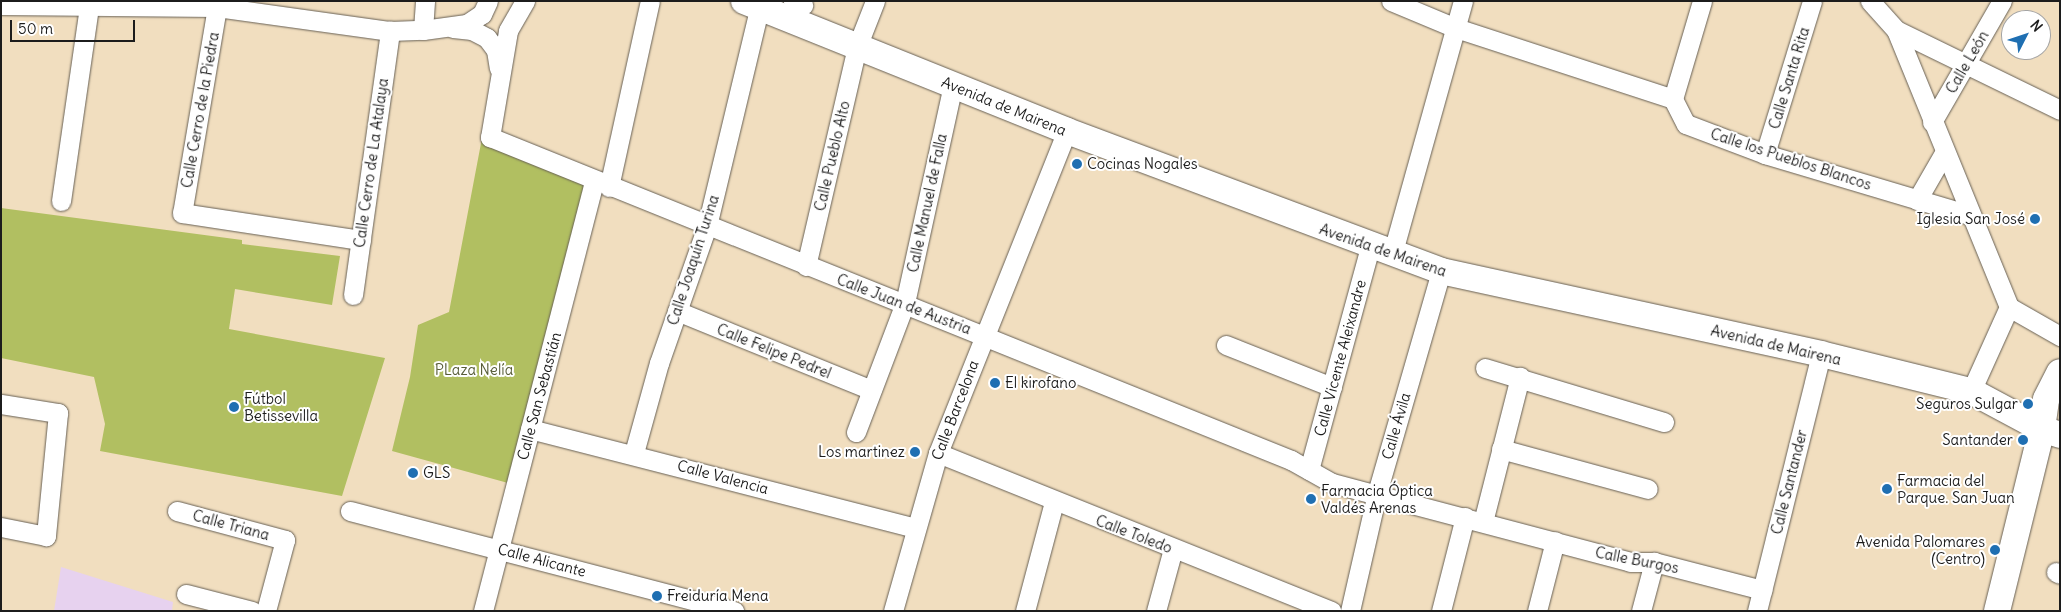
<!DOCTYPE html>
<html>
<head>
<meta charset="utf-8">
<style>
  body { margin:0 }
  #map { position:relative; width:2061px; height:612px; overflow:hidden; background:#f1debf; font-family:Delius,sans-serif }
  div>[style] { position:absolute }
  [style*='--x'] { left:calc(var(--x)*1px); top:calc(var(--y)*1px); width:calc(var(--w)*1px); rotate:calc(var(--a)*1deg) }
  .built>* { inset:0; background:#e7d2ef }
  .green>* { inset:0; background:#b1bf61 }
  .roads { filter:drop-shadow(0 0 1px #676055) drop-shadow(0 0 1px #676055) }
  .street>* { height:19px; margin:-9.5px; padding:0 9.5px; transform-origin:9.5px; border-radius:9.5px; background:#fff }
  .secondary>* { height:26px; margin:-13px; padding:0 13px; transform-origin:13px; border-radius:13px; background:#fff }
  .dots>* { width:14px; height:14px; translate:-50% -50%; box-sizing:border-box; border:2px solid #fff; border-radius:50% }
  span { translate:-50% -50%; white-space:nowrap; text-align:center; line-height:1.15; -webkit-text-stroke:4px #fff; paint-order:stroke }
  .street-label { font-size:15px; color:#1c1c1c }
  .poi-label { font-size:15px; color:#1c1c1c }
  .left { translate:0 -50%; text-align:left }
  .right { translate:-100% -50%; text-align:right }
  .park-label { font-size:15px; color:#585d38 }
  .frame { position:absolute; inset:0; border:2px solid #1c1c1c; pointer-events:none }
  .north { position:absolute; left:2001px; top:10px; width:50px; height:50px; box-sizing:border-box; background:#fff; border:1px solid #a4a4a4; border-radius:50%; rotate:49deg; font-size:14px; font-weight:700; line-height:20px; text-align:center; color:#1c1c1c }
  .north::after { content:''; display:block; margin:auto; width:18px; height:22px; background:#1f6fb2; clip-path:polygon(50% 0,100% 100%,50% 72%,0 100%) }
  .scale { position:absolute; left:10px; top:20px; width:125px; height:22px; box-sizing:border-box; border:2px solid #1c1c1c; border-top:0; padding-left:6px; font-size:15px; line-height:18px; white-space:nowrap; color:#1c1c1c; -webkit-text-stroke:4px #fff; paint-order:stroke }
</style>
</head>
<body>
<div id="map">
  <div class="built">
    <i style="clip-path:polygon(61px 567px,173px 602px,172px 611px,54px 611px)"></i>
  </div>
  <div class="green">
    <i style="clip-path:polygon(482px 138px,586px 184px,508px 483px,392px 451px,410px 377px,418px 325px,449px 312px)"></i>
    <i style="clip-path:polygon(1px 208px,242px 240px,242px 244px,340px 256px,332px 305px,235px 289px,229px 329px,385px 358px,342px 496px,100px 451px,105px 424px,94px 377px,1px 358px)"></i>
  </div>
  <div class="roads">
    <div class="street">
      <i style="--x:525;--y:1;--w:34;--a:120"></i>
      <i style="--x:508;--y:31;--w:108;--a:99.6"></i>
      <i style="--x:490;--y:137;--w:864;--a:21.96"></i>
      <i style="--x:1291;--y:460;--w:47;--a:29.3"></i>
      <i style="--x:1332;--y:483;--w:308;--a:14.8"></i>
      <i style="--x:1630;--y:562;--w:24;--a:0"></i>
      <i style="--x:1654;--y:562;--w:112;--a:14.5"></i>
      <i style="--x:793;--y:1;--w:11;--a:22"></i>
      <i style="--x:1391;--y:1;--w:70;--a:22.6"></i>
      <i style="--x:1456;--y:28;--w:228;--a:18.1"></i>
      <i style="--x:1673;--y:99;--w:28;--a:63"></i>
      <i style="--x:1686;--y:124;--w:85;--a:20.8"></i>
      <i style="--x:1765;--y:154;--w:213;--a:16.6"></i>
      <i style="--x:1870;--y:1;--w:39;--a:48"></i>
      <i style="--x:1896;--y:30;--w:299;--a:67.8"></i>
      <i style="--x:2009;--y:307;--w:92;--a:114.3"></i>
      <i style="--x:1;--y:5;--w:216;--a:0.5"></i>
      <i style="--x:217;--y:7;--w:175;--a:7.9"></i>
      <i style="--x:390;--y:31;--w:33;--a:-2"></i>
      <i style="--x:423;--y:30;--w:44;--a:-7.8"></i>
      <i style="--x:467;--y:24;--w:18;--a:-34"></i>
      <i style="--x:482;--y:14;--w:14;--a:-65"></i>
      <i style="--x:217;--y:7;--w:209;--a:99.6"></i>
      <i style="--x:182;--y:213;--w:181;--a:8.6"></i>
      <i style="--x:453;--y:28;--w:19;--a:6"></i>
      <i style="--x:472;--y:30;--w:17;--a:28"></i>
      <i style="--x:487;--y:38;--w:15;--a:53"></i>
      <i style="--x:496;--y:50;--w:18;--a:81"></i>
      <i style="--x:423;--y:30;--w:29;--a:-86"></i>
      <i style="--x:1896;--y:30;--w:182;--a:26"></i>
      <i style="--x:1673;--y:99;--w:102;--a:-73.5"></i>
      <i style="--x:1932;--y:122;--w:140;--a:-60"></i>
      <i style="--x:1765;--y:154;--w:160;--a:-72.9"></i>
      <i style="--x:609;--y:187;--w:190;--a:-77.6"></i>
      <i style="--x:1917;--y:200;--w:54;--a:-60.1"></i>
      <i style="--x:61;--y:201;--w:197;--a:-81.8"></i>
      <i style="--x:1392;--y:255;--w:264;--a:-74.4"></i>
      <i style="--x:806;--y:266;--w:225;--a:-76.9"></i>
      <i style="--x:857;--y:47;--w:49;--a:-68.6"></i>
      <i style="--x:353;--y:295;--w:267;--a:-82"></i>
      <i style="--x:2009;--y:307;--w:59;--a:29.6"></i>
      <i style="--x:677;--y:311;--w:210;--a:22.1"></i>
      <i style="--x:1226;--y:345;--w:114;--a:21.6"></i>
      <i style="--x:1485;--y:368;--w:187;--a:16.8"></i>
      <i style="--x:1;--y:404;--w:58;--a:9"></i>
      <i style="--x:58;--y:413;--w:124;--a:95.6"></i>
      <i style="--x:46;--y:536;--w:46;--a:-168.7"></i>
      <i style="--x:530;--y:429;--w:398;--a:14.4"></i>
      <i style="--x:856;--y:432;--w:138;--a:-69.2"></i>
      <i style="--x:905;--y:303;--w:223;--a:-77.6"></i>
      <i style="--x:1501;--y:449;--w:152;--a:15.2"></i>
      <i style="--x:634;--y:453;--w:93;--a:-74.5"></i>
      <i style="--x:659;--y:363;--w:145;--a:-70.7"></i>
      <i style="--x:707;--y:226;--w:231;--a:-76.5"></i>
      <i style="--x:938;--y:453;--w:424;--a:21.9"></i>
      <i style="--x:1309;--y:470;--w:231;--a:-74.7"></i>
      <i style="--x:177;--y:511;--w:112;--a:15"></i>
      <i style="--x:285;--y:540;--w:73;--a:105"></i>
      <i style="--x:350;--y:511;--w:397;--a:14.6"></i>
      <i style="--x:1483;--y:522;--w:150;--a:-75.7"></i>
      <i style="--x:2056;--y:572;--w:4;--a:27"></i>
      <i style="--x:186;--y:594;--w:68;--a:14.4"></i>
      <i style="--x:483;--y:611;--w:444;--a:-75.5"></i>
      <i style="--x:893;--y:611;--w:164;--a:-74.1"></i>
      <i style="--x:938;--y:453;--w:347;--a:-68.2"></i>
      <i style="--x:1025;--y:611;--w:113;--a:-75.1"></i>
      <i style="--x:1156;--y:611;--w:64;--a:-74.7"></i>
      <i style="--x:1350;--y:611;--w:121;--a:-77.1"></i>
      <i style="--x:1377;--y:493;--w:231;--a:-73.9"></i>
      <i style="--x:1441;--y:611;--w:97;--a:-75.7"></i>
      <i style="--x:1537;--y:611;--w:72;--a:-75.6"></i>
      <i style="--x:1641;--y:611;--w:51;--a:-75.1"></i>
      <i style="--x:1757;--y:611;--w:265;--a:-76"></i>
    </div>
    <div class="secondary">
      <i style="--x:744;--y:1;--w:348;--a:21.9"></i>
      <i style="--x:1067;--y:131;--w:399;--a:20.5"></i>
      <i style="--x:1441;--y:271;--w:389;--a:12.3"></i>
      <i style="--x:1821;--y:354;--w:154;--a:13.9"></i>
      <i style="--x:1971;--y:391;--w:81;--a:28.2"></i>
      <i style="--x:2042;--y:429;--w:19;--a:18"></i>
      <i style="--x:1997;--y:611;--w:187;--a:-76.1"></i>
      <i style="--x:2042;--y:429;--w:30;--a:-82"></i>
      <i style="--x:2046;--y:399;--w:30;--a:-63"></i>
    </div>
  </div>
  <div class="dots">
    <i style="left:1077px;top:164px;background:#1f6fb2"></i>
    <i style="left:2035px;top:219px;background:#1f6fb2"></i>
    <i style="left:995px;top:383px;background:#1f6fb2"></i>
    <i style="left:2028px;top:404px;background:#1f6fb2"></i>
    <i style="left:234px;top:407px;background:#1f6fb2"></i>
    <i style="left:2023px;top:440px;background:#1f6fb2"></i>
    <i style="left:915px;top:452px;background:#1f6fb2"></i>
    <i style="left:413px;top:473px;background:#1f6fb2"></i>
    <i style="left:1887px;top:489px;background:#1f6fb2"></i>
    <i style="left:1311px;top:499px;background:#1f6fb2"></i>
    <i style="left:1995px;top:550px;background:#1f6fb2"></i>
    <i style="left:657px;top:596px;background:#1f6fb2"></i>
  </div>
  <div class="street-label">
    <span style="left:1967px;top:62px;rotate:-60deg">Calle León</span>
    <span style="left:1789px;top:78px;rotate:-73deg">Calle Santa Rita</span>
    <span style="left:1004px;top:106px;rotate:22deg">Avenida de Mairena</span>
    <span style="left:200px;top:110px;rotate:-80deg">Calle Cerro de la Piedra</span>
    <span style="left:832px;top:156px;rotate:-77deg">Calle Pueblo Alto</span>
    <span style="left:1791px;top:159px;rotate:18deg">Calle los Pueblos Blancos</span>
    <span style="left:371px;top:163px;rotate:-82deg">Calle Cerro de La Atalaya</span>
    <span style="left:927px;top:203px;rotate:-78deg">Calle Manuel de Falla</span>
    <span style="left:1383px;top:250px;rotate:19deg">Avenida de Mairena</span>
    <span style="left:693px;top:260px;rotate:-72deg">Calle Joaquín Turina</span>
    <span style="left:904px;top:304px;rotate:21deg">Calle Juan de Austria</span>
    <span style="left:1776px;top:345px;rotate:13deg">Avenida de Mairena</span>
    <span style="left:774px;top:351px;rotate:22deg">Calle Felipe Pedrel</span>
    <span style="left:1340px;top:358px;rotate:-75deg">Calle Vicente Aleixandre</span>
    <span style="left:539px;top:396px;rotate:-75deg">Calle San Sebastián</span>
    <span style="left:955px;top:410px;rotate:-69deg">Calle Barcelona</span>
    <span style="left:1396px;top:426px;rotate:-74deg">Calle Ávila</span>
    <span style="left:723px;top:477px;rotate:15deg">Calle Valencia</span>
    <span style="left:1789px;top:482px;rotate:-76deg">Calle Santander</span>
    <span style="left:231px;top:525px;rotate:15deg">Calle Triana</span>
    <span style="left:1134px;top:534px;rotate:21deg">Calle Toledo</span>
    <span style="left:542px;top:560px;rotate:15deg">Calle Alicante</span>
    <span style="left:1637px;top:560px;rotate:11deg">Calle Burgos</span>
  </div>
  <div class="poi-label">
    <span class="left" style="left:1087px;top:164px">Cocinas Nogales</span>
    <span class="right" style="left:2025px;top:219px">Iglesia San José</span>
    <span class="left" style="left:1005px;top:383px">El kirofano</span>
    <span class="left" style="left:244px;top:407px">Fútbol<br>Betissevilla</span>
    <span class="right" style="left:2018px;top:404px">Seguros Sulgar</span>
    <span class="right" style="left:2013px;top:440px">Santander</span>
    <span class="right" style="left:905px;top:452px">Los martinez</span>
    <span class="left" style="left:423px;top:473px">GLS</span>
    <span class="left" style="left:1897px;top:489px">Farmacia del<br>Parque. San Juan</span>
    <span class="left" style="left:1321px;top:499px">Farmacia Óptica<br>Valdés Arenas</span>
    <span class="right" style="left:1985px;top:550px">Avenida Palomares<br>(Centro)</span>
    <span class="left" style="left:667px;top:596px">Freiduría Mena</span>
  </div>
  <div class="park-label">
    <span style="left:474px;top:370px">PLaza Nelía</span>
  </div>
  <div class="frame"></div>
  <div class="north">N</div>
  <div class="scale">50 m</div>
</div>
</body>
</html>
